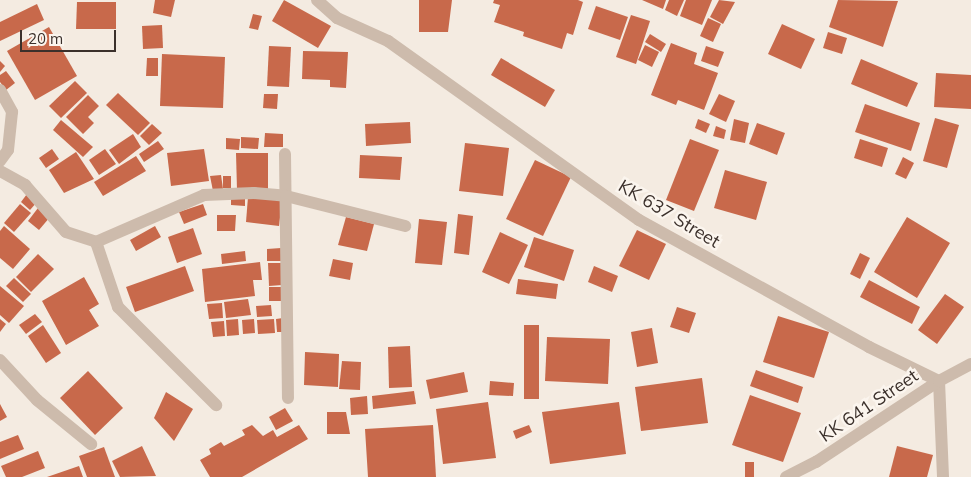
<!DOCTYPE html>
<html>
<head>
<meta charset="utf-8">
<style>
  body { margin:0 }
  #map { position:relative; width:971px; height:477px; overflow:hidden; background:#f4ebe1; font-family:Mulish,sans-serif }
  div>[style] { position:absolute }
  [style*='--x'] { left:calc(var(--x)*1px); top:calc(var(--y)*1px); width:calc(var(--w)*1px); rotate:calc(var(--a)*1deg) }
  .building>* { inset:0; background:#c8694b }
  .lane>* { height:12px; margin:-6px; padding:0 6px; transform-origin:6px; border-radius:6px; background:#cdbbac }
  .street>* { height:12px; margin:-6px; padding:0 6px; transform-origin:6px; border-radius:6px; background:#cdbbac }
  span { translate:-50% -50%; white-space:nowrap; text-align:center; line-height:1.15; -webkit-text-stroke:5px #fbf5ee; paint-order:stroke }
  .street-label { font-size:18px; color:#3b302b }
  .scale { position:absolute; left:20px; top:30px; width:96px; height:22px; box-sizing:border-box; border:2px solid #3b302b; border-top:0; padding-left:6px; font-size:15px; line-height:18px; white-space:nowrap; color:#3b302b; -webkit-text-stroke:4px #fbf5ee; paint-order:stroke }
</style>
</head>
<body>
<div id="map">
  <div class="building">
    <i style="clip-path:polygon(155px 0,175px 0,171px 17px,153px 13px)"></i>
    <i style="clip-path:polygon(284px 0,331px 26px,318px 48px,272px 21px)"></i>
    <i style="clip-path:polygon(419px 0,452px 0,448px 32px,419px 32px)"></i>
    <i style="clip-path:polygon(494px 0,578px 0,583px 2px,573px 35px,567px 33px,562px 49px,523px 36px,524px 32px,494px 22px,500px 5px,493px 3px)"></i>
    <i style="clip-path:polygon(642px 0,666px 0,663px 9px)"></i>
    <i style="clip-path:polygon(669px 0,684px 0,677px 16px,665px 10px)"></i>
    <i style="clip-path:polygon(686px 0,712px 0,702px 25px,680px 16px)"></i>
    <i style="clip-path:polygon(719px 0,735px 2px,723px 24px,710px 17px)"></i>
    <i style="clip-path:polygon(838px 0,898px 1px,883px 47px,829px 27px)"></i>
    <i style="clip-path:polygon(77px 2px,116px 2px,116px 29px,76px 29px)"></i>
    <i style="clip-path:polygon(37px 4px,44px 20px,0 41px,0 22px)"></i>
    <i style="clip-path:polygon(596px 6px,628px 17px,620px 40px,588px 29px)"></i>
    <i style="clip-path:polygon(253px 14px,262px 16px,258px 30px,249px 28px)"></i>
    <i style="clip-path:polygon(631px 15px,650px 21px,636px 64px,616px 57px)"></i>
    <i style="clip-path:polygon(708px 18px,721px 24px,713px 42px,700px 36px)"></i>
    <i style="clip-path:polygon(782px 24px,815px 39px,801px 69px,768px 54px)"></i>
    <i style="clip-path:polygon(162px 25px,163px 48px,143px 49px,142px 26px)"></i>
    <i style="clip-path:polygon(49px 27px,77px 76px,35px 100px,7px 51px)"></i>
    <i style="clip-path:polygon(828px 32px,847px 38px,842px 54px,823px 48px)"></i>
    <i style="clip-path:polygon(650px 34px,666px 44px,661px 52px,645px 42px)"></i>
    <i style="clip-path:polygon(671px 43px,697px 53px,694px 64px,718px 73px,704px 110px,678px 100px,676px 105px,651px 95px)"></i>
    <i style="clip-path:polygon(645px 45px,659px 52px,652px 67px,638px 60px)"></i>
    <i style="clip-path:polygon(269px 46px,291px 47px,289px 87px,267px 86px)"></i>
    <i style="clip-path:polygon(706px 46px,724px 52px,718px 67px,701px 61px)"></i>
    <i style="clip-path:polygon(303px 51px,348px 52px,346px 88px,330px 87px,330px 80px,302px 79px)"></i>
    <i style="clip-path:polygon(162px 54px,225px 57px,223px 108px,160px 106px)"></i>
    <i style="clip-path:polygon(147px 58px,158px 58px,158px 76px,146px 76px)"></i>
    <i style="clip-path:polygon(501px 58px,555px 90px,545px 107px,491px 75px)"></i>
    <i style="clip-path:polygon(861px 59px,918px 83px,907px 107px,851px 84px)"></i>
    <i style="clip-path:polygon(0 61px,5px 66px,0 72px)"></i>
    <i style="clip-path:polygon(6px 71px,15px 83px,6px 90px,0 82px,0 75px)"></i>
    <i style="clip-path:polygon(936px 73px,971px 75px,971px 109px,934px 107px)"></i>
    <i style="clip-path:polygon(75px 81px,87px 93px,61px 118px,49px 106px)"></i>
    <i style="clip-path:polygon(118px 93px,150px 123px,138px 135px,106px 105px)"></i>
    <i style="clip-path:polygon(264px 94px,278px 94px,277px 109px,263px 108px)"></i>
    <i style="clip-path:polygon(719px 94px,735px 101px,726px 122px,709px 114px)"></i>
    <i style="clip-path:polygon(88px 95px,99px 106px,88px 117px,94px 123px,83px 134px,66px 117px)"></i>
    <i style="clip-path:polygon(865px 104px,920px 123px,911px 151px,855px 132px)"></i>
    <i style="clip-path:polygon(935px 118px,959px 125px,947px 168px,923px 161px)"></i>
    <i style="clip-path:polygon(698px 119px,710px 124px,706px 133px,695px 128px)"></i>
    <i style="clip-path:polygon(734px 119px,749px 123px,745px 143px,730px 140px)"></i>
    <i style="clip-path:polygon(61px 120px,93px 147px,83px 157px,53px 130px)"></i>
    <i style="clip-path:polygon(410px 122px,411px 143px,366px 146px,365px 124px)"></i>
    <i style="clip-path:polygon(757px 123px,785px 133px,777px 155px,749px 144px)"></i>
    <i style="clip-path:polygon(152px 124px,162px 133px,149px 145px,140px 136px)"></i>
    <i style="clip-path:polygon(716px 126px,726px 130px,724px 139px,713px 136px)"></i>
    <i style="clip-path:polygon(265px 133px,283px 134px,283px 147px,264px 147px)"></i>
    <i style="clip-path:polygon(133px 134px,141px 147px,119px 164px,109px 150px)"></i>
    <i style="clip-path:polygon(241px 137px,259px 138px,258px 149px,241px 148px)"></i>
    <i style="clip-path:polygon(226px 138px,240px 139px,239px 150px,226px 149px)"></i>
    <i style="clip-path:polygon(690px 139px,719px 150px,694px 211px,666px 200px)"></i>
    <i style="clip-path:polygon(860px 139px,888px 148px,882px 167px,854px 158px)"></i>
    <i style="clip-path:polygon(158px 141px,164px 149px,144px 162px,139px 154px)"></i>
    <i style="clip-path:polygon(465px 143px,509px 148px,503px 196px,459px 191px)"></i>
    <i style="clip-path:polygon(52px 149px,59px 159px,46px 168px,39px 158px)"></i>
    <i style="clip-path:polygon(105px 149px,116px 164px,99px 175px,89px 160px)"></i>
    <i style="clip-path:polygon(204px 149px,209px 181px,171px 186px,167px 153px)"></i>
    <i style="clip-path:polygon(76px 152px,94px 179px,64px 193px,49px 170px)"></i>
    <i style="clip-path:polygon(236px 153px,268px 153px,268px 190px,237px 190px)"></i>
    <i style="clip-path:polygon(360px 155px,402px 157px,400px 180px,359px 178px)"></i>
    <i style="clip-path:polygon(136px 156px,146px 171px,103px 196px,94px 182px)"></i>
    <i style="clip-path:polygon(903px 157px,914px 163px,906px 179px,895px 174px)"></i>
    <i style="clip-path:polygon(535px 160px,571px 177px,543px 236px,506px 219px)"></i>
    <i style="clip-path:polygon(725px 170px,767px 182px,756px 220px,714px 208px)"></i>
    <i style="clip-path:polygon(221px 175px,223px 189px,213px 191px,210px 176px)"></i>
    <i style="clip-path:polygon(223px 176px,231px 176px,231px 188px,223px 188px)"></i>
    <i style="clip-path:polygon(27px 194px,37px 202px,30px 210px,21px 202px)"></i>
    <i style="clip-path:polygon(248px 197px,282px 200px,279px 226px,246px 222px)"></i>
    <i style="clip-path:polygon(231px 198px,245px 198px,245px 206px,231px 205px)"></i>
    <i style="clip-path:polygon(20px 204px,31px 213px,14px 232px,4px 223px)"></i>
    <i style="clip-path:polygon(203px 204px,207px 215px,184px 224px,179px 212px)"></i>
    <i style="clip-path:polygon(38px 208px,50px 217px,39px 230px,28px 221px)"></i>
    <i style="clip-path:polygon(458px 214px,473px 216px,469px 255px,454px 253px)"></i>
    <i style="clip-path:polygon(217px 215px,236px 215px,235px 231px,217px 231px)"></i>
    <i style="clip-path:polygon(346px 217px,374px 224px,367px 251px,338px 245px)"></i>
    <i style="clip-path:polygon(907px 217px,950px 243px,917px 298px,874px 272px)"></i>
    <i style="clip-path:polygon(419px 219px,447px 222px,442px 265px,415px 263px)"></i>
    <i style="clip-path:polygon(4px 226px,30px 249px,13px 269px,0 258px,0 231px)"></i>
    <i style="clip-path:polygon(155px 226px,161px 237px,136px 251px,130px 240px)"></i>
    <i style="clip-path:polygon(193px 228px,202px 254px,177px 263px,168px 237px)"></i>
    <i style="clip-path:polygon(637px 230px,666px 244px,649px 280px,619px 266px)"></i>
    <i style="clip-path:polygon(500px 232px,528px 245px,509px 284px,482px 272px)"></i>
    <i style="clip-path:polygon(534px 237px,574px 250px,564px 281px,524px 267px)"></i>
    <i style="clip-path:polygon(281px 248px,281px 261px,267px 261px,267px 249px)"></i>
    <i style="clip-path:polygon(245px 251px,246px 261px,222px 264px,221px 254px)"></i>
    <i style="clip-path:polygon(860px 253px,870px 258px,860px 279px,850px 274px)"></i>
    <i style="clip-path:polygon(38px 254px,54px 269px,31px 292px,16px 277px)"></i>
    <i style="clip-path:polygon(333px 259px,353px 263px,350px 280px,329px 276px)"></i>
    <i style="clip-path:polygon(260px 262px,262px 280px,253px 280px,255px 296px,205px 302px,202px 269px)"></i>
    <i style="clip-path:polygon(268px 263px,281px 263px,282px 285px,269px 286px)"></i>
    <i style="clip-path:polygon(185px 266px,194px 291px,135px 312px,126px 287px)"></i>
    <i style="clip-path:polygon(594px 266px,618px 276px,612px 292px,588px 282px)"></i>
    <i style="clip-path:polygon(84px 277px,99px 304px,89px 310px,99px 326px,66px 345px,42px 301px)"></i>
    <i style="clip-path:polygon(14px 278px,31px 294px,23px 302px,6px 286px)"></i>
    <i style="clip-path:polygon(518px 279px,558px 284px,556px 299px,516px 294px)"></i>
    <i style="clip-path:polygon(869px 280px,920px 307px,912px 324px,860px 297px)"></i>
    <i style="clip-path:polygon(0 286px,24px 306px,9px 323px,0 315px)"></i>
    <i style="clip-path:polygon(269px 287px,281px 287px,281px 301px,269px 301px)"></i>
    <i style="clip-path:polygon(945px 294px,964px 307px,937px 344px,918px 330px)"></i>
    <i style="clip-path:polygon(248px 299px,251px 315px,226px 318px,224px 302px)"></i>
    <i style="clip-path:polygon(222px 303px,223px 318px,209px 319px,207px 304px)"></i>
    <i style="clip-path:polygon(271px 305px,272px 316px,257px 317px,256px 306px)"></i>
    <i style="clip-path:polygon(677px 307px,696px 313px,689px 333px,670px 327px)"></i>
    <i style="clip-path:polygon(35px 314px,42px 322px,26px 334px,19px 325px)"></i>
    <i style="clip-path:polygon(778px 316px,829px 332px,814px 378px,763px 362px)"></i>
    <i style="clip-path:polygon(283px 318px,284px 332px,277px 332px,276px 319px)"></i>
    <i style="clip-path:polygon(0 319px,6px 324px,0 332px)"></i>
    <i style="clip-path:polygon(238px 319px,239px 335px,227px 336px,226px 320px)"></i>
    <i style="clip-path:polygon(254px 319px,255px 333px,243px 334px,242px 320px)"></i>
    <i style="clip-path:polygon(274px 319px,275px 333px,258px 334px,257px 320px)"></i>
    <i style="clip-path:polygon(224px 321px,225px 336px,213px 337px,211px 322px)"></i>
    <i style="clip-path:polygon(43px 325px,61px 353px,46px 363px,28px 336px)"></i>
    <i style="clip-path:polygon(524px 325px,539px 325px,539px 399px,524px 399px)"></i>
    <i style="clip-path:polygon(652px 328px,658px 363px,637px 367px,631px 332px)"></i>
    <i style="clip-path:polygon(547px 337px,610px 339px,608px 384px,545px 381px)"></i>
    <i style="clip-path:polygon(410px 346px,412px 387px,389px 388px,388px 347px)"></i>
    <i style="clip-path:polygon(305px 352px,339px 354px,338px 387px,304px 385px)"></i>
    <i style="clip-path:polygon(342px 361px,361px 362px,360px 390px,339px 389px)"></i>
    <i style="clip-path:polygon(756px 370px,803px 387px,798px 403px,750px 386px)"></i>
    <i style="clip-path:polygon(88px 371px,123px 408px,95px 435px,60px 398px)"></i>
    <i style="clip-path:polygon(464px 372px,468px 392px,430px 399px,426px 380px)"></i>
    <i style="clip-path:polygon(702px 378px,708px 423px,641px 431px,635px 387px)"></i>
    <i style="clip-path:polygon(490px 381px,514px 383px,513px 396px,489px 395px)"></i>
    <i style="clip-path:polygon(414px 391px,416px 404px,373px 409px,372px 396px)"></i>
    <i style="clip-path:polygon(166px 392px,193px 409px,174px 441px,154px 418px)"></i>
    <i style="clip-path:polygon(750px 395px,801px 413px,783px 462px,732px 445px)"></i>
    <i style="clip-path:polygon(367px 396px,368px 414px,351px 415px,350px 398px)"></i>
    <i style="clip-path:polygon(488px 402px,496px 458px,443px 464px,436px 409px)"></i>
    <i style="clip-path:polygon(619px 402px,626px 454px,550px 464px,542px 412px)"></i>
    <i style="clip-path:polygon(0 404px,7px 417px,0 421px)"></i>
    <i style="clip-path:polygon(285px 408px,293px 421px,276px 430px,269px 417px)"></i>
    <i style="clip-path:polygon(327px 412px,346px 412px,350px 434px,327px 434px)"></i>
    <i style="clip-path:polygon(252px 425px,263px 436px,273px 430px,277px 437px,299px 425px,308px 439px,242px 477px,210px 477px,200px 460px,211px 454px,209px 449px,221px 442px,224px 446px,245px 435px,242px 430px)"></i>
    <i style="clip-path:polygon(433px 425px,436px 477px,368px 477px,365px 429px)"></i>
    <i style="clip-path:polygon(529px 425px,532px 432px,516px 439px,513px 431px)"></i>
    <i style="clip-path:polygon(18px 435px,24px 449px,0 459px,0 442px)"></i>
    <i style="clip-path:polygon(142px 446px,156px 476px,120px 477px,112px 461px)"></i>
    <i style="clip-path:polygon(897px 446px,933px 455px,927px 477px,889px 477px)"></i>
    <i style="clip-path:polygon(104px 447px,115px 477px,87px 477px,79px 456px)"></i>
    <i style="clip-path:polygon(38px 451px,45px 468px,22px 477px,6px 477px,1px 466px)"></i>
    <i style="clip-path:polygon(745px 462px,754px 462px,754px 477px,745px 477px)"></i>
    <i style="clip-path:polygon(79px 466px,83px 477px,47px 477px)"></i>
  </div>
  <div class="lane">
    <i style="--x:96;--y:242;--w:69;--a:71.3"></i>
    <i style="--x:118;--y:307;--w:139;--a:45"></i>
    <i style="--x:0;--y:360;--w:54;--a:47.2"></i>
    <i style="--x:37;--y:400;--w:70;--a:39.2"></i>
  </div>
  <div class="street">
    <i style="--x:317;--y:0;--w:27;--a:42"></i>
    <i style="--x:337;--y:18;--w:56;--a:24.3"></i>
    <i style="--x:388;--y:41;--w:308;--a:35.5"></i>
    <i style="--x:639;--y:220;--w:263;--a:28.9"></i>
    <i style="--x:869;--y:347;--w:78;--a:25.9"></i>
    <i style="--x:939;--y:381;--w:96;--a:87.6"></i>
    <i style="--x:0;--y:90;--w:25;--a:61"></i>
    <i style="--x:12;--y:112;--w:38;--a:96"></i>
    <i style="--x:8;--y:150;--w:14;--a:126"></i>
    <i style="--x:285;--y:154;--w:244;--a:89.3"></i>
    <i style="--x:0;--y:171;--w:29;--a:29"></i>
    <i style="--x:25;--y:185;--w:62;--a:48.9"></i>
    <i style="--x:66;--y:232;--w:32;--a:18"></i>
    <i style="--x:96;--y:242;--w:118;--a:-23.5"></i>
    <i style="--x:204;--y:195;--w:50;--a:-2.3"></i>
    <i style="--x:254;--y:193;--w:32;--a:5"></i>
    <i style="--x:286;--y:196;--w:123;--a:14.1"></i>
    <i style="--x:786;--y:477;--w:34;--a:-27"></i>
    <i style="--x:816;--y:462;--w:147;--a:-33.4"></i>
    <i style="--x:939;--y:381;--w:36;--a:-28"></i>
  </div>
  <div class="street-label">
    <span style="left:669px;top:214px;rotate:31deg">KK 637 Street</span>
    <span style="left:869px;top:406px;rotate:-34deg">KK 641 Street</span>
  </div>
  <div class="scale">20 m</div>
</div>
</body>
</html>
